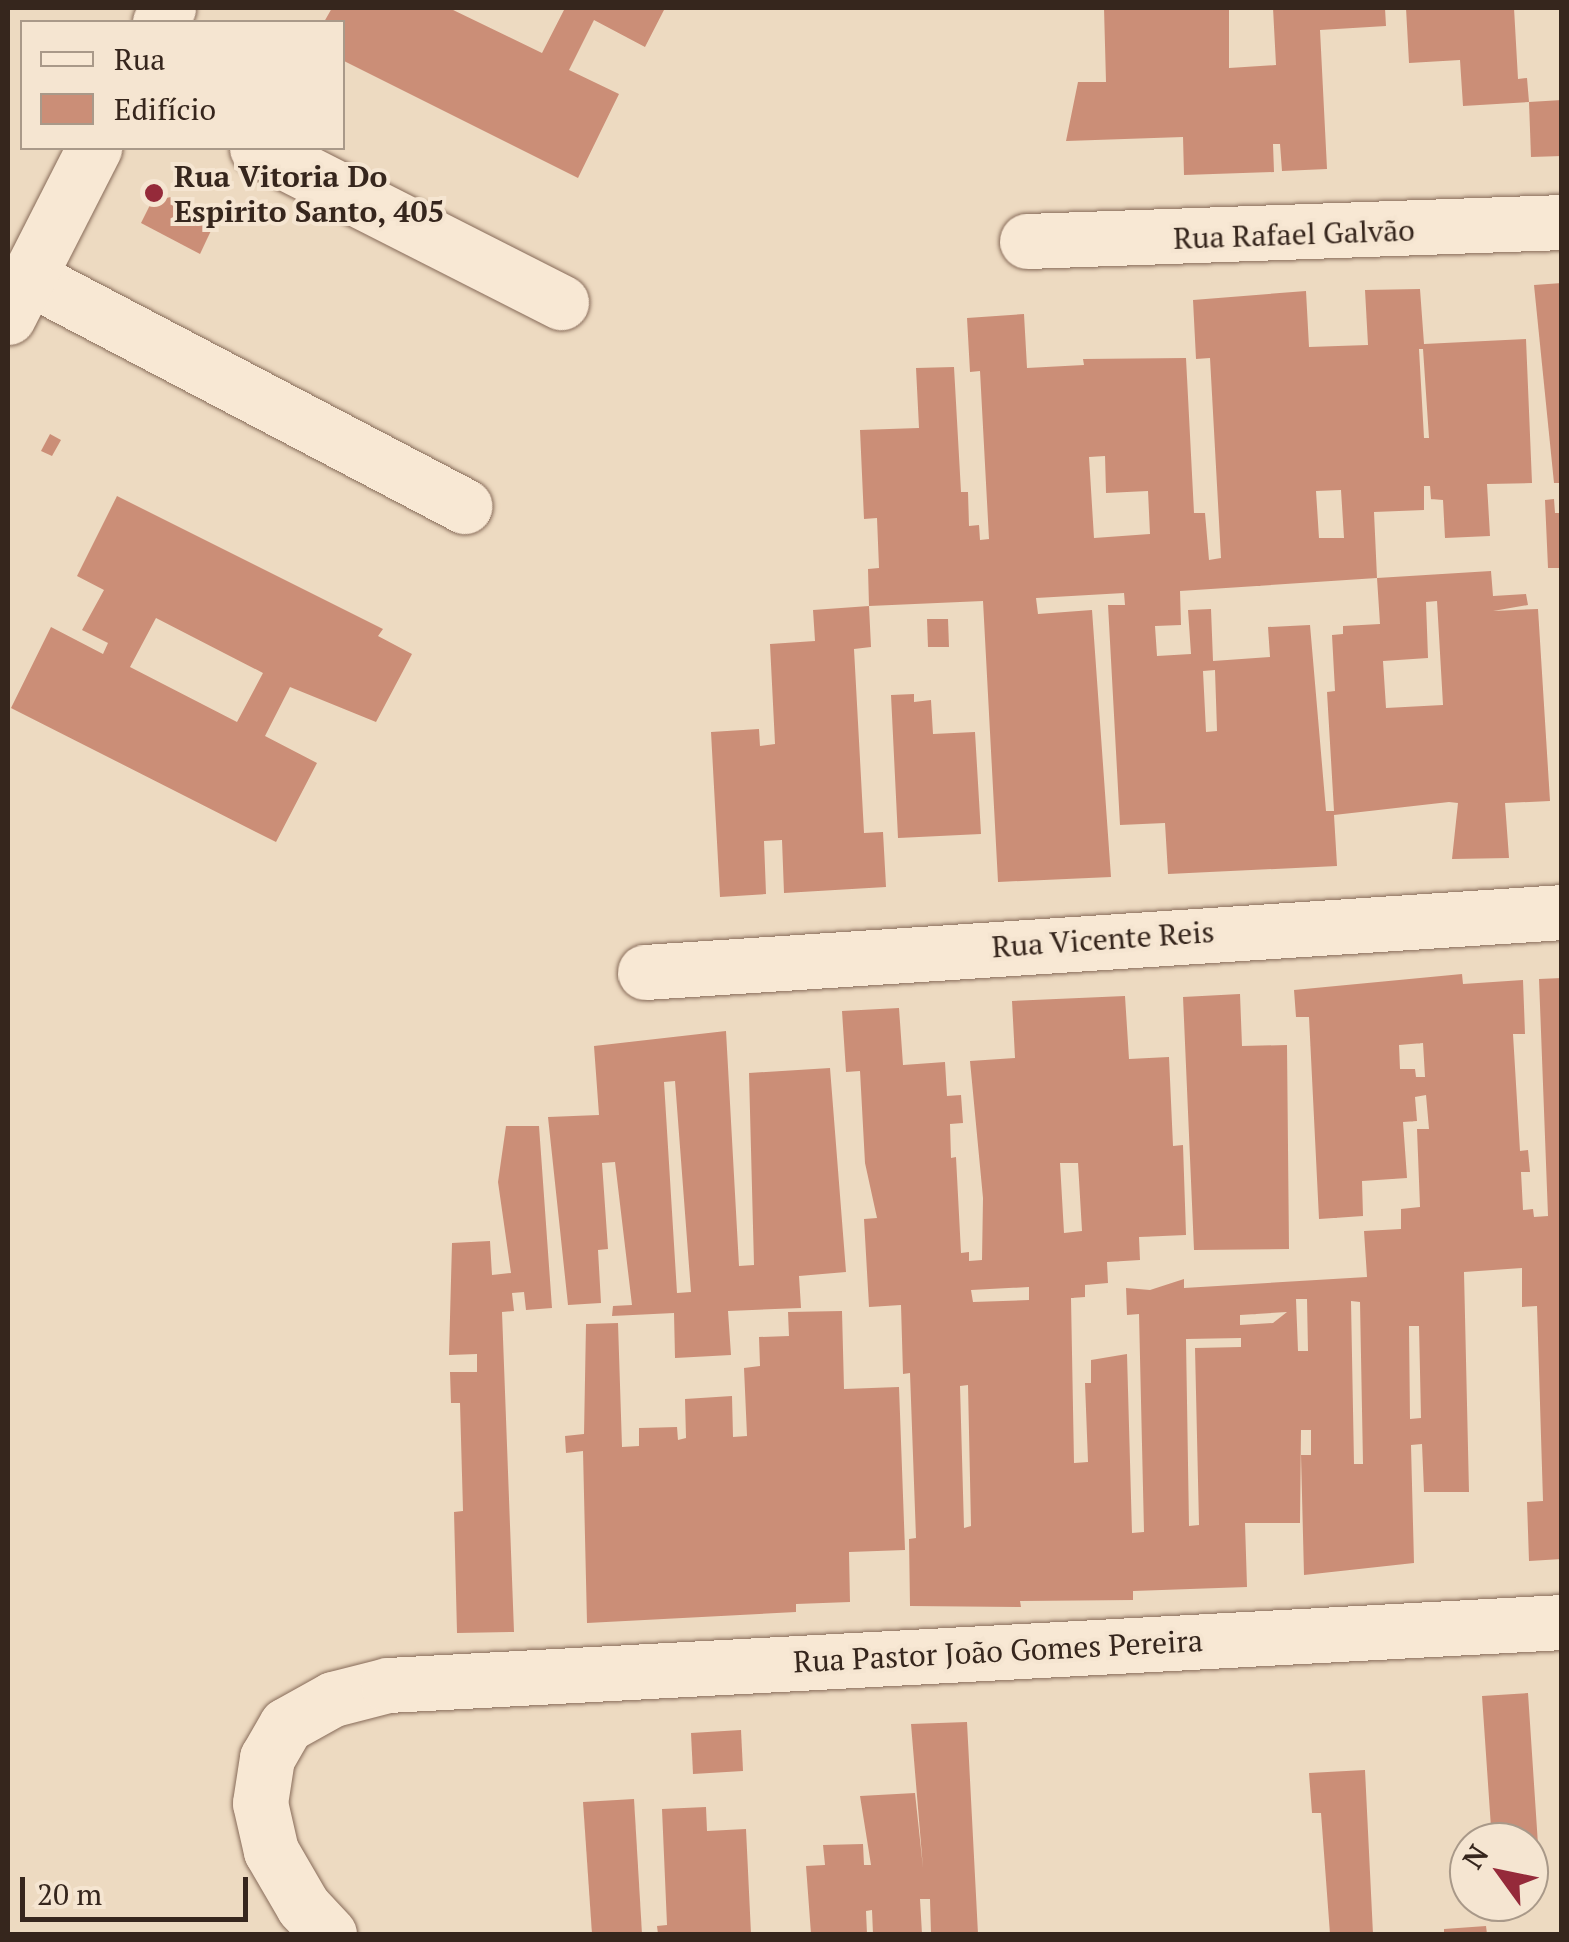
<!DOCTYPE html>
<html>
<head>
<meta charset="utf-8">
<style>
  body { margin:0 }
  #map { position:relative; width:1569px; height:1942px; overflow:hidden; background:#eddac1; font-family:"PT Serif",serif }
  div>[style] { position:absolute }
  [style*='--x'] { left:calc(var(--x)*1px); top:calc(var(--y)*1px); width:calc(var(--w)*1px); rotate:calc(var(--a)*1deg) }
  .building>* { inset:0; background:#cb8e77 }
  .roads { filter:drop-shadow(0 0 2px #876b59) drop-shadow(0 0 2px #876b59) }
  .street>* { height:55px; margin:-27.5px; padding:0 27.5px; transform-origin:27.5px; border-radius:27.5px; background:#f8e8d4 }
  .dots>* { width:28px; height:28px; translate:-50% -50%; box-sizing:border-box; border:5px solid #f5e5d1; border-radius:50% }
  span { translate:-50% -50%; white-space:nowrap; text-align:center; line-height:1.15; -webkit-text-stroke:8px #f5e5d1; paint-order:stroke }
  .poi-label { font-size:30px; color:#36261d; font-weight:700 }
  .left { translate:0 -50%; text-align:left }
  .street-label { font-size:30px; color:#36261d }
  .frame { position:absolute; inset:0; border:10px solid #36261d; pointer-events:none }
  .legend { position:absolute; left:20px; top:20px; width:325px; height:130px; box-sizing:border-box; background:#f5e5d1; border:2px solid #a99989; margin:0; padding:12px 18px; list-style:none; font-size:30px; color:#36261d }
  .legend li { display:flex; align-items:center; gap:20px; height:50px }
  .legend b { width:50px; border:2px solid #a99989 }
  .north { position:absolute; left:1449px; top:1822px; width:100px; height:100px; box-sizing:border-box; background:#f5e5d1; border:2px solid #a99989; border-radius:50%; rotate:303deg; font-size:28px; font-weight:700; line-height:40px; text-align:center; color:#36261d }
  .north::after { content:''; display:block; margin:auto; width:35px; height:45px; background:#952a3a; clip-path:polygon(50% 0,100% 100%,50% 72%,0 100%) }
  .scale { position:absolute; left:20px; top:1877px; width:228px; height:45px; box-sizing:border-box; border:5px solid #36261d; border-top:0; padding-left:12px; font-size:30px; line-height:35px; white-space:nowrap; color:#36261d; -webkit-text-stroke:8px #f5e5d1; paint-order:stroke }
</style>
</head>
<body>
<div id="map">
  <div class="building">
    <i style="clip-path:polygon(332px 8px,449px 8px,542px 53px,565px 8px,665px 8px,645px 47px,594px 20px,569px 70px,619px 94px,578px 178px,342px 60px,342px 22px,324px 22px)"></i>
    <i style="clip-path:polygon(1104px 8px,1229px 8px,1229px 68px,1276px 65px,1273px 8px,1385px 8px,1386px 26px,1320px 30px,1327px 169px,1282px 171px,1280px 144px,1273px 144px,1274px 172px,1184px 175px,1183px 137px,1066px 141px,1078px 82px,1106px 82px)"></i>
    <i style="clip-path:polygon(1406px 8px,1514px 8px,1518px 79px,1527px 78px,1529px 102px,1463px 106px,1460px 60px,1409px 63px)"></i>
    <i style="clip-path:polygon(1562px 100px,1562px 156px,1531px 157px,1529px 102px)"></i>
    <i style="clip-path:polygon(171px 197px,216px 220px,200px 254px,141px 223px,152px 201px)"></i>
    <i style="clip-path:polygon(1562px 283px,1562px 483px,1554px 483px,1534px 285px)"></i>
    <i style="clip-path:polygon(evenodd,1420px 289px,1424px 344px,1526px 339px,1532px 483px,1487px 484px,1490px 536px,1445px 538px,1443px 500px,1431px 499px,1430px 486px,1424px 486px,1424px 510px,1374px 512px,1377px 578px,1180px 591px,1181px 625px,1155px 626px,1157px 656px,1191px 654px,1188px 610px,1211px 609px,1213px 661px,1270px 657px,1268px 627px,1310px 625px,1326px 811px,1334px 811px,1327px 692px,1335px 691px,1332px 635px,1343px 634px,1343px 626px,1380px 624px,1377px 578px,1491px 571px,1493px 596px,1526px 594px,1528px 605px,1493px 611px,1538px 609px,1550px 801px,1505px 803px,1509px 858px,1452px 859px,1458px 803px,1449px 802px,1334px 815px,1337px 866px,1168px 874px,1165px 823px,1120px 825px,1108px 605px,1125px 605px,1124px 593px,1036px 598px,1038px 614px,1092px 610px,1111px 877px,998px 882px,983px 601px,869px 606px,871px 647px,854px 649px,864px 833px,883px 832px,886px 887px,784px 893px,782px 840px,764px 841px,766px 894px,720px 897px,711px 732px,759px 729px,760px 746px,775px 744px,770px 644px,815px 641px,813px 610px,869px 606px,868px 569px,879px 568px,877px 518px,864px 519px,860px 430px,919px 428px,916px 368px,954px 367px,961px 492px,968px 492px,969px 526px,979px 525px,980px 540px,989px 539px,980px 371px,970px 372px,967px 318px,1024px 314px,1027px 368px,1084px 365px,1083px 359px,1186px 358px,1194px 513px,1205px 513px,1209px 560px,1221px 558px,1210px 358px,1196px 359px,1193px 300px,1306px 291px,1309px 347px,1368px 345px,1365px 290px,1420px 289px,1419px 349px,1423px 349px,1429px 438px,1424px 438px,1419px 349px,1420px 289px,1105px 456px,1106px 493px,1148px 491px,1150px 534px,1094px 538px,1089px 457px,1105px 456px,1420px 289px,1341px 490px,1344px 538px,1319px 538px,1316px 491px,1341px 490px,1420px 289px,1437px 601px,1443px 705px,1386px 708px,1383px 661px,1428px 658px,1426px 602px,1437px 601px,1420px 289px,1215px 670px,1217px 731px,1206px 732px,1203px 671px,1215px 670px)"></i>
    <i style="clip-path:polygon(50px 434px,61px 440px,52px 456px,41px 451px)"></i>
    <i style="clip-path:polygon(evenodd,117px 496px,383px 629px,378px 636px,412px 654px,376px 722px,290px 687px,265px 736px,317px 763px,276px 842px,11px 708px,51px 627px,103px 654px,108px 643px,82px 630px,104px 590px,77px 576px,117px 496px,156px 618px,263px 673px,237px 722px,130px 667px,156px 618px)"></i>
    <i style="clip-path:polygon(1554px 499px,1555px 513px,1562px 513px,1562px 568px,1548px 568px,1545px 500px)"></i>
    <i style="clip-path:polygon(927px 619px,948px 619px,949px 647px,928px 647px)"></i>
    <i style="clip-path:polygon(914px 694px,914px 702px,931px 700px,933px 734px,975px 732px,981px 834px,898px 838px,891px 695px)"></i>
    <i style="clip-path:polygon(evenodd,1462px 974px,1463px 984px,1523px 980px,1525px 1034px,1513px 1034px,1520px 1151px,1528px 1150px,1530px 1172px,1521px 1172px,1523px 1210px,1533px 1209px,1534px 1217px,1548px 1216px,1539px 979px,1562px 978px,1562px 1559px,1529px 1561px,1527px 1502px,1543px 1501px,1537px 1306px,1522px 1307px,1522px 1268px,1464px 1272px,1469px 1492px,1424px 1492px,1422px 1444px,1411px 1445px,1414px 1563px,1304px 1575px,1301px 1455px,1311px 1455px,1311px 1430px,1301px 1430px,1300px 1523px,1245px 1523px,1247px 1587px,1133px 1591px,1133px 1600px,1020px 1601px,1021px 1607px,910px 1606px,909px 1539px,916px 1538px,910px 1373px,903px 1374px,901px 1305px,869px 1307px,864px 1219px,877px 1218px,865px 1163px,860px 1071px,846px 1072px,842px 1011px,899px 1008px,903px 1065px,945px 1062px,947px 1096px,961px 1095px,963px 1123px,950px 1124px,951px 1158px,956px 1157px,961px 1253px,969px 1252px,969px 1261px,982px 1260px,983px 1198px,970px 1061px,1015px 1058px,1012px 1001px,1125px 996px,1129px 1059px,1169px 1057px,1173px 1146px,1183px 1145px,1186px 1235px,1139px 1237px,1140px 1260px,1107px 1262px,1108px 1283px,1085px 1285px,1085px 1297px,1071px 1298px,1074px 1463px,1088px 1462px,1085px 1383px,1091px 1383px,1091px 1360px,1127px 1354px,1132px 1533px,1144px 1532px,1139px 1314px,1127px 1315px,1126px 1288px,1150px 1290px,1184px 1279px,1184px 1288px,1367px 1277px,1364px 1231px,1401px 1229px,1401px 1209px,1420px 1207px,1417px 1129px,1429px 1129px,1426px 1095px,1415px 1097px,1417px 1121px,1403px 1122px,1407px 1178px,1362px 1181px,1363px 1216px,1319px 1219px,1309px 1017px,1296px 1017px,1294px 990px,1462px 974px,1423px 1043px,1425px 1077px,1416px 1077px,1415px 1069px,1400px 1069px,1399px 1045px,1423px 1043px,1462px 974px,1060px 1163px,1078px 1163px,1082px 1231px,1064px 1233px,1060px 1163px,1462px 974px,1029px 1287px,1029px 1300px,973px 1302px,971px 1290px,1029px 1287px,1462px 974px,1296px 1299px,1307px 1299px,1308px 1351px,1298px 1351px,1296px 1299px,1462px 974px,1351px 1301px,1360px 1302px,1363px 1464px,1354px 1464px,1351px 1301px,1462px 974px,1287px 1312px,1273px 1323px,1240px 1325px,1240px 1315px,1287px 1312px,1462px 974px,1409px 1326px,1419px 1326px,1421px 1418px,1410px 1419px,1409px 1326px,1462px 974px,1241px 1338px,1241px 1347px,1195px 1348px,1199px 1525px,1189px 1526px,1186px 1339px,1241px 1338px,1462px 974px,968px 1385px,971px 1526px,964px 1528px,960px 1386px,968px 1385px)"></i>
    <i style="clip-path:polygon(1240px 994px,1242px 1046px,1287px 1045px,1289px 1249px,1194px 1250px,1183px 997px)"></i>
    <i style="clip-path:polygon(evenodd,726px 1031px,739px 1266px,754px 1265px,749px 1073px,830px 1068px,846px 1272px,799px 1276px,801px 1308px,728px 1311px,731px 1355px,675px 1358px,674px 1313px,612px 1316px,613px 1306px,632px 1305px,615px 1162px,602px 1163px,608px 1249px,598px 1250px,601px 1303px,568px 1305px,548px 1117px,599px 1115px,594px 1046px,726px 1031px,675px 1081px,691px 1292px,677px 1293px,664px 1082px,675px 1081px)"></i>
    <i style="clip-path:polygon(506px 1126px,539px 1126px,552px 1308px,526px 1310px,524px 1292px,512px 1293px,514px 1311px,502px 1312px,514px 1632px,457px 1633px,454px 1512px,463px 1511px,460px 1403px,451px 1403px,450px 1372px,477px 1372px,477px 1354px,449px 1355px,452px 1243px,490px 1241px,492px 1275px,511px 1273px,498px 1182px)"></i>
    <i style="clip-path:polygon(842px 1311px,844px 1389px,899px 1387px,905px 1550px,849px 1552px,850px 1602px,796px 1604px,796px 1612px,587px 1623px,583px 1451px,566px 1453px,565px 1436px,584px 1434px,586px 1324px,618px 1323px,622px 1447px,639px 1446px,639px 1428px,677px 1427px,678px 1440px,686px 1438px,685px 1399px,732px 1396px,733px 1437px,747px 1436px,744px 1368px,760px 1366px,759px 1337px,789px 1336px,788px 1312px)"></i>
    <i style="clip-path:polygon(1528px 1693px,1541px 1890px,1529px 1890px,1529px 1842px,1492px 1842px,1482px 1696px)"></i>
    <i style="clip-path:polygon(967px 1722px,978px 1934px,931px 1934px,930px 1899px,920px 1899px,922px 1934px,873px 1934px,872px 1910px,866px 1911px,867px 1934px,811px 1934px,806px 1866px,825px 1865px,823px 1845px,863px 1844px,864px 1865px,871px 1865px,860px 1796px,915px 1793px,923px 1868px,911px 1724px)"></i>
    <i style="clip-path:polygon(741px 1730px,743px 1771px,693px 1774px,691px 1733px)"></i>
    <i style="clip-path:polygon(1365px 1770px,1373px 1934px,1330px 1934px,1321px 1813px,1312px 1813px,1309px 1773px)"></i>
    <i style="clip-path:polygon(634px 1799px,642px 1934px,592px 1934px,583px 1802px)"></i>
    <i style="clip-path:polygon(706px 1807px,707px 1831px,746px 1829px,751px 1934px,658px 1934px,657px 1926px,667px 1925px,662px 1809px)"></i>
    <i style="clip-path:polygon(1486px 1926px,1487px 1934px,1444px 1934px,1444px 1929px)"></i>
  </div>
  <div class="roads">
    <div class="street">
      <i style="--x:160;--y:22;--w:16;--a:-60"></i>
      <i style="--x:257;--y:148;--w:341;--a:26.9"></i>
      <i style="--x:1027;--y:241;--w:535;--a:-2.03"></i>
      <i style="--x:28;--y:277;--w:493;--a:27.7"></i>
      <i style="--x:8;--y:317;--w:190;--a:-63"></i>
      <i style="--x:645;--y:972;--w:919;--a:-3.74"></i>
      <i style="--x:329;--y:1934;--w:38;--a:-133"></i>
      <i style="--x:303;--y:1906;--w:64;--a:-120.2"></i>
      <i style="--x:271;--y:1851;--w:49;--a:-102.9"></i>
      <i style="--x:260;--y:1803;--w:46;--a:-81.2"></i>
      <i style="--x:267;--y:1758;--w:38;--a:-60"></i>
      <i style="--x:286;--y:1725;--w:54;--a:-29"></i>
      <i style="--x:333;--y:1699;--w:57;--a:-14.3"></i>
      <i style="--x:388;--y:1685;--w:1176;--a:-3.07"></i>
    </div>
  </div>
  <div class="dots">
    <i style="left:154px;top:193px;background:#952a3a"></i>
  </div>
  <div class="poi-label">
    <span class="left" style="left:174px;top:193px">Rua Vitoria Do<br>Espirito Santo, 405</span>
  </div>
  <div class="street-label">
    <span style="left:1294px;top:234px;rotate:-2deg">Rua Rafael Galvão</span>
    <span style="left:1103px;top:939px;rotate:-4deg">Rua Vicente Reis</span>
    <span style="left:998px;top:1651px;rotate:-3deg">Rua Pastor João Gomes Pereira</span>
  </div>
  <div class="frame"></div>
  <ul class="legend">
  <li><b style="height:12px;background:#f8e8d4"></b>Rua</li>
  <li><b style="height:28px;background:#cb8e77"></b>Edifício</li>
  </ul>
  <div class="north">N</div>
  <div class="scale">20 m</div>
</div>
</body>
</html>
